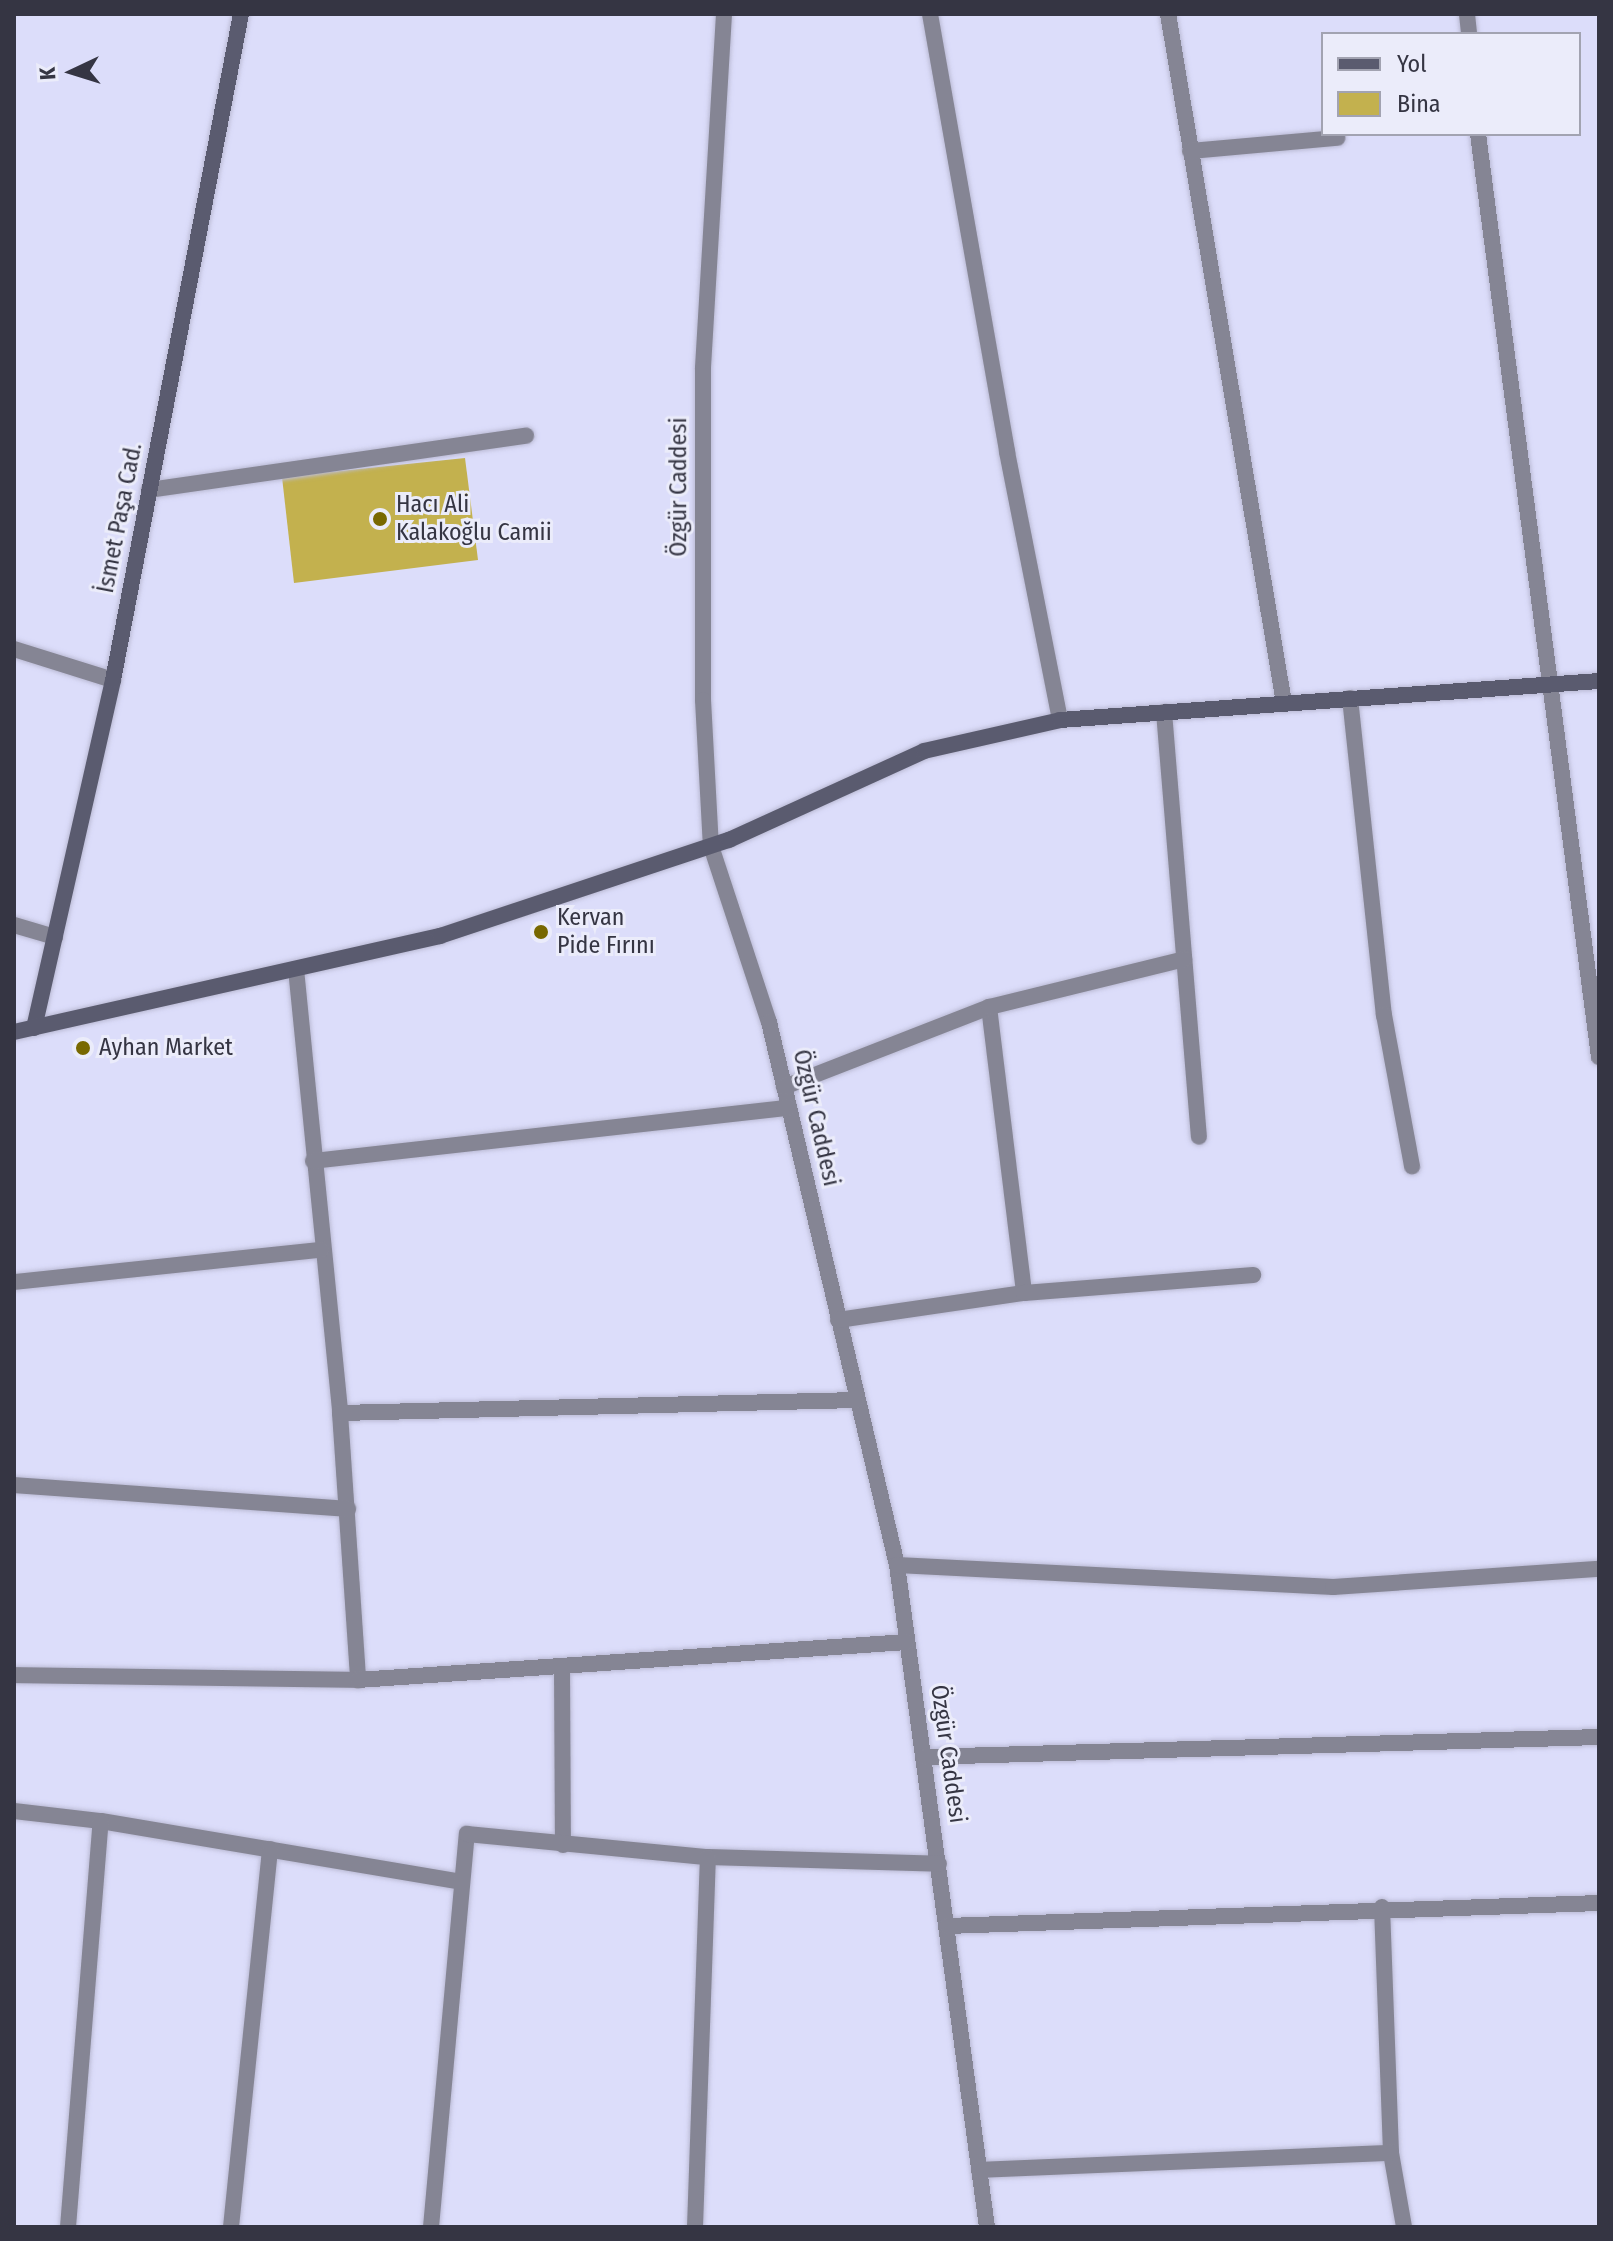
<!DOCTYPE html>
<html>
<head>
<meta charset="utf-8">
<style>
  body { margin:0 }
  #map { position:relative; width:1613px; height:2241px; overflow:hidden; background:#dcddfa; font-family:"Fira Sans Condensed",sans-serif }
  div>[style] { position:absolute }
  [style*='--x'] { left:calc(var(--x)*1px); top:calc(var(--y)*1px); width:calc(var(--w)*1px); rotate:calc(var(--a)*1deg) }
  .building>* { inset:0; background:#c3b14e }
  .roads { filter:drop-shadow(0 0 2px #bbbbd5) drop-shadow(0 0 2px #bbbbd5) }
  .lane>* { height:16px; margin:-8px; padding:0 8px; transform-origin:8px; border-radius:8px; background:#858594 }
  .street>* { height:16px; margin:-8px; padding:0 8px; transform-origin:8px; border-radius:8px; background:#858594 }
  .secondary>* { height:16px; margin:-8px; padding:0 8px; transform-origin:8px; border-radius:8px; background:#5a5b6f }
  .dots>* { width:22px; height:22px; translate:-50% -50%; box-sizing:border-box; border:4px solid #ebecfa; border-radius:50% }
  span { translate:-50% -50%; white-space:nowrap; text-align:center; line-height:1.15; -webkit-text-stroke:6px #ebecfa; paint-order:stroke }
  .street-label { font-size:24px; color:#353543 }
  .poi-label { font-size:24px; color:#353543 }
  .left { translate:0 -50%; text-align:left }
  .frame { position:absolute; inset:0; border:16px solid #353543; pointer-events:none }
  .legend { position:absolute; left:1321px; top:32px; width:260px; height:104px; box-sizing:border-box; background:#ebecfa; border:2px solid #a2a3b1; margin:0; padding:10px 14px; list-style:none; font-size:24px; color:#353543 }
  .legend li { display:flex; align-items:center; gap:16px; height:40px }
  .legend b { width:40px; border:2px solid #a2a3b1 }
  .north { position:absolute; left:32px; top:32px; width:80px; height:80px; -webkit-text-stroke:6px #ebecfa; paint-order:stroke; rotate:266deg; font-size:22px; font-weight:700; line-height:32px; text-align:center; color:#353543 }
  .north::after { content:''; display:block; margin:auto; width:28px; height:36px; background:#353543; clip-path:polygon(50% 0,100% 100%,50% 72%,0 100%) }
</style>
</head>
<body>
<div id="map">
  <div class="building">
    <i style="clip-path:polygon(465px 458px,478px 560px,294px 583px,282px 477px)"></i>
  </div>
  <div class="roads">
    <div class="lane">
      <i style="--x:149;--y:490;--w:381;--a:-8.2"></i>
    </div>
    <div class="street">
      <i style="--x:724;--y:14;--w:356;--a:93.4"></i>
      <i style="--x:703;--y:369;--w:331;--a:90"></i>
      <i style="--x:703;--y:700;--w:146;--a:86.9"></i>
      <i style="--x:711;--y:846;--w:185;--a:71.8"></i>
      <i style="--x:769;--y:1022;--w:558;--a:76.74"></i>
      <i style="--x:897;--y:1565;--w:668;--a:82.26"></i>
      <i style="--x:930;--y:14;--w:445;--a:80"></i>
      <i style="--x:1007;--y:452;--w:273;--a:78.8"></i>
      <i style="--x:1168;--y:14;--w:699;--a:80.44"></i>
      <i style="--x:1467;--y:14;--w:20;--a:84"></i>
      <i style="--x:1478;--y:134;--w:931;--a:82.53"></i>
      <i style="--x:1190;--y:151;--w:148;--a:-5.1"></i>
      <i style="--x:14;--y:649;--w:104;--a:17.4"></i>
      <i style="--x:1350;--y:698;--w:319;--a:83.9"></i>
      <i style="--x:1384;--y:1015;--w:154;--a:79.5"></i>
      <i style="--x:1164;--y:712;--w:426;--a:85.3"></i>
      <i style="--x:14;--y:925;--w:43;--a:16.3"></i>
      <i style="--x:296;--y:969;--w:446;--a:84.3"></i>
      <i style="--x:340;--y:1413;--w:268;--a:86.1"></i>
      <i style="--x:989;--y:1007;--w:288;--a:83"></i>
      <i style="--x:784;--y:1087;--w:220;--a:-21.3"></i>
      <i style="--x:989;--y:1007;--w:201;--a:-13.8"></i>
      <i style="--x:313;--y:1161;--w:479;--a:-6.4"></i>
      <i style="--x:14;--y:1282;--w:309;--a:-6"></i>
      <i style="--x:838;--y:1320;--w:188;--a:-8.3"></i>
      <i style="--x:1024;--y:1293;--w:230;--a:-4.5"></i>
      <i style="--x:340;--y:1413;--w:516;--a:-1.44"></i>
      <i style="--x:14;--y:1485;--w:335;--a:4.1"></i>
      <i style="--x:897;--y:1565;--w:437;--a:2.9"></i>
      <i style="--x:1333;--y:1587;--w:267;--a:-3.9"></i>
      <i style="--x:562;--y:1667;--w:178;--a:89.7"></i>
      <i style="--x:14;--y:1675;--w:344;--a:0.8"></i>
      <i style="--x:358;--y:1680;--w:550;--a:-3.96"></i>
      <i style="--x:925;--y:1757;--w:674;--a:-1.7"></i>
      <i style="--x:14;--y:1811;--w:88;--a:6.6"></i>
      <i style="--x:101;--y:1821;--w:364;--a:9.6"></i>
      <i style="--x:1382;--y:1907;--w:246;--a:87.9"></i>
      <i style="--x:1391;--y:2153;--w:75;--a:80"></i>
      <i style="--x:947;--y:1926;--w:652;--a:-2.02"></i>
      <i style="--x:979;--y:2170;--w:412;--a:-2.4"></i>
      <i style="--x:68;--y:2227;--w:407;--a:-85.4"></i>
      <i style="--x:231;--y:2227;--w:380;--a:-84.1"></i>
      <i style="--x:431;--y:2227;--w:395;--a:-84.8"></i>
      <i style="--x:467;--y:1834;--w:242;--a:5.5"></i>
      <i style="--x:708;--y:1857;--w:231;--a:1.7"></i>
      <i style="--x:695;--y:2227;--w:370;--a:-88"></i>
    </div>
    <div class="secondary">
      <i style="--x:34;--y:1028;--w:357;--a:-77.2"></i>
      <i style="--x:113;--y:680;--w:678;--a:-79.12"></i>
      <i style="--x:14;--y:1032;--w:437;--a:-12.7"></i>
      <i style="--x:440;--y:936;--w:305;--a:-18.4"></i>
      <i style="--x:729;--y:840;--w:214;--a:-24.5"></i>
      <i style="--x:924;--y:751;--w:139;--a:-12.8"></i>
      <i style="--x:1060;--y:720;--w:540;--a:-4.14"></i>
    </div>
  </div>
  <div class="dots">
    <i style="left:380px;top:519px;background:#786800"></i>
    <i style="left:541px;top:932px;background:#786800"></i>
    <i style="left:83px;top:1048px;background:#786800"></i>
  </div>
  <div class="street-label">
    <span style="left:679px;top:487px;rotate:-90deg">Özgür Caddesi</span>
    <span style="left:120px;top:518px;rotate:-79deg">İsmet Paşa Cad.</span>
    <span style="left:816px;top:1118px;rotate:77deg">Özgür Caddesi</span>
    <span style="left:948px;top:1754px;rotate:82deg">Özgür Caddesi</span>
  </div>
  <div class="poi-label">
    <span class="left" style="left:396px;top:519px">Hacı Ali<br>Kalakoğlu Camii</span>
    <span class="left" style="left:557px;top:932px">Kervan<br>Pide Fırını</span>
    <span class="left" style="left:99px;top:1048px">Ayhan Market</span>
  </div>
  <div class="frame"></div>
  <ul class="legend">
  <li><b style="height:10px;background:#5a5b6f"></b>Yol</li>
  <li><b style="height:22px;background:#c3b14e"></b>Bina</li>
  </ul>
  <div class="north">K</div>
</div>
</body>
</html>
